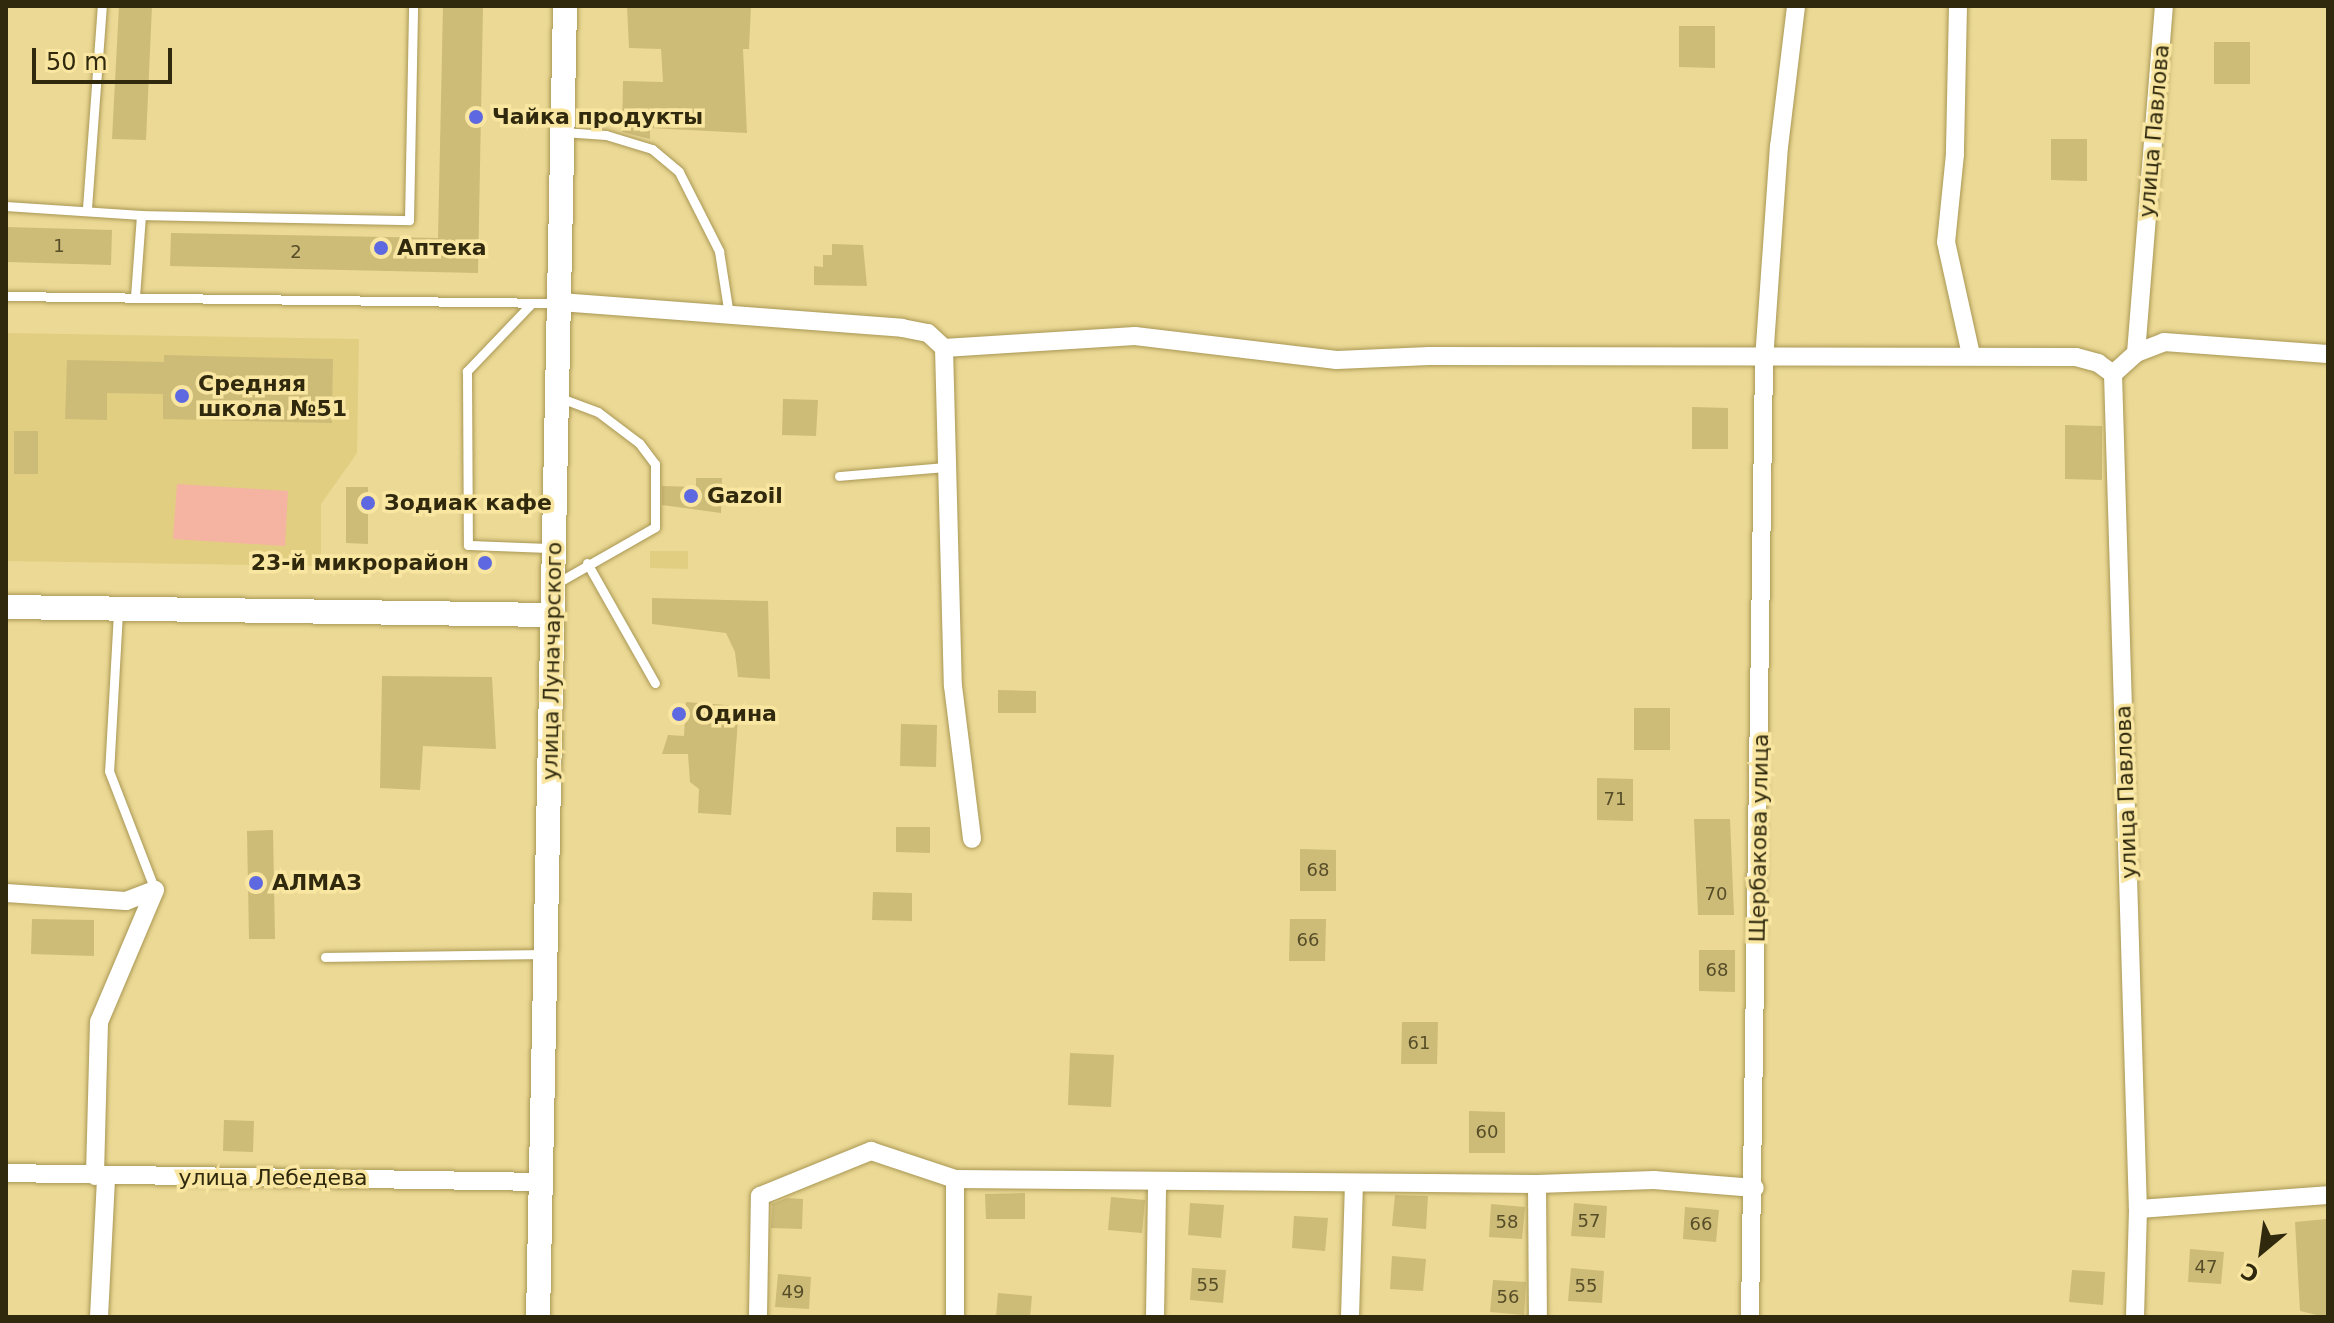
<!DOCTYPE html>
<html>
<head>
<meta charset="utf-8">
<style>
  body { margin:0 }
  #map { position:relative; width:2334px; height:1323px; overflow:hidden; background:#ebd995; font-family:"DejaVu Sans",sans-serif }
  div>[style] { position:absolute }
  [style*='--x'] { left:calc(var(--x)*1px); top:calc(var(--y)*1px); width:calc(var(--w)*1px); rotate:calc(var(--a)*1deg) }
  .built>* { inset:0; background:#e2ce81 }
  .green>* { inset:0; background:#f5b3a2 }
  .building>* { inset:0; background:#cdbb78 }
  .roads { filter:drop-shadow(0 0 2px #a99755) drop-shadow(0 0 2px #a99755) }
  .lane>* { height:9px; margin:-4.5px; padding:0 4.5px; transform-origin:4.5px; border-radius:4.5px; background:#fff }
  .street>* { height:18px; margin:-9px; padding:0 9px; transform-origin:9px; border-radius:9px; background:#fff }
  .secondary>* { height:24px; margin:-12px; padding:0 12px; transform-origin:12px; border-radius:12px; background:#fff }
  .dots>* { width:22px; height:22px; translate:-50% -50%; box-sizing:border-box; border:4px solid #f8e6a1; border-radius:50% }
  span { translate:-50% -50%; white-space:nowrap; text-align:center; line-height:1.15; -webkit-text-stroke:7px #f8e6a1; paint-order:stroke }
  .number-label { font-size:18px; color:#574e28 }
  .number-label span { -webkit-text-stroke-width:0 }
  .poi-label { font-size:22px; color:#30290d; font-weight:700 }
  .left { translate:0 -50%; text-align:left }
  .right { translate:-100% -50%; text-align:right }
  .street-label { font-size:22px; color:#30290d }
  .frame { position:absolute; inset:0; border:8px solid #30290d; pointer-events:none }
  .north { position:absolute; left:2222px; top:1211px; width:80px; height:80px; -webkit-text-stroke:6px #f8e6a1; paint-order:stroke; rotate:209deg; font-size:22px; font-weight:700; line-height:32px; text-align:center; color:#30290d }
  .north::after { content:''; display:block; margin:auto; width:28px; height:36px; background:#30290d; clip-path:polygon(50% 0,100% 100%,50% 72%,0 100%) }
  .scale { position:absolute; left:32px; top:48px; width:140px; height:36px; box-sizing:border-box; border:4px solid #30290d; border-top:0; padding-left:10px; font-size:24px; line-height:28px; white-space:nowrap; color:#30290d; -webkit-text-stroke:6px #f8e6a1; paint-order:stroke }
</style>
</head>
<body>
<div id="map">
  <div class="built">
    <i style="clip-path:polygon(6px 333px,359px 339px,357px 453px,321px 504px,321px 566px,6px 561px)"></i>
    <i style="clip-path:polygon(650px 551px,688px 551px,688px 569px,650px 568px)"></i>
  </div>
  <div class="green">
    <i style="clip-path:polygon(177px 484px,288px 491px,285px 546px,173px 539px)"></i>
  </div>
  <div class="building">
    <i style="clip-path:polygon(119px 6px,152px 6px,146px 140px,112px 139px)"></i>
    <i style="clip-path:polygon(443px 6px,483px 6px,478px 273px,170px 266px,171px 233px,438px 238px)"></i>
    <i style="clip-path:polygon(627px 6px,751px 6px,749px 49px,743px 49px,747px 133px,650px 128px,650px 139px,622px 132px,623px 81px,663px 82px,661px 49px,629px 48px)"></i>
    <i style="clip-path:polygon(1679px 26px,1715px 26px,1715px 68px,1679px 67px)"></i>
    <i style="clip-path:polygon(2214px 42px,2250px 42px,2250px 84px,2214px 84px)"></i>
    <i style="clip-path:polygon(2051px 139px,2087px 139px,2087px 181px,2051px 180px)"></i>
    <i style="clip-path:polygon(6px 227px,112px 230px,111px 265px,6px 262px)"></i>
    <i style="clip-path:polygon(832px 244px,863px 245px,867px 286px,814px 285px,814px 266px,823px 267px,823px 255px,832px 255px)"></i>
    <i style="clip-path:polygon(164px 355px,333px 359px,332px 423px,163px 419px,163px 394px,107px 393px,107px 420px,65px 419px,67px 360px,164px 362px)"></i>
    <i style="clip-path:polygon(783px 399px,818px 400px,816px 436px,782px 435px)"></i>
    <i style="clip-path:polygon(1692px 407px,1728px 408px,1728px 449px,1692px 449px)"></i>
    <i style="clip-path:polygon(2065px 425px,2102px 426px,2102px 480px,2065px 479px)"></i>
    <i style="clip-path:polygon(14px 431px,38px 431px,38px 474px,14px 474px)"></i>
    <i style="clip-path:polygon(696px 478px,722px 478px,721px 513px,662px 505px,662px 486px,696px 487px)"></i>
    <i style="clip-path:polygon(346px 487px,368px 487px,368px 544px,346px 543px)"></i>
    <i style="clip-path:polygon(652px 598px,768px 601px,770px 679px,738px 677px,735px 652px,726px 633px,652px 624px)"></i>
    <i style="clip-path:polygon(382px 676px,492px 677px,496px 749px,423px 746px,420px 790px,380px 788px)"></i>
    <i style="clip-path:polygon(998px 690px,1036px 691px,1036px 713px,998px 713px)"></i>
    <i style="clip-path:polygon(686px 702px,739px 706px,731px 815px,698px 813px,699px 789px,690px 782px,688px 754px,662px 754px,668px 735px,684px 736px)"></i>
    <i style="clip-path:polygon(1634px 708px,1670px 708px,1670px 750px,1634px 750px)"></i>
    <i style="clip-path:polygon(901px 724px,937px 725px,936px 767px,900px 766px)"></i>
    <i style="clip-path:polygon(1597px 778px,1633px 779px,1633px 821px,1597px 820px)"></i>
    <i style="clip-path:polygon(1694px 819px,1730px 819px,1734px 915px,1698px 915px)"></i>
    <i style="clip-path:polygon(896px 827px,930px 827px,930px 853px,896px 852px)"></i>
    <i style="clip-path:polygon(273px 830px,275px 939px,249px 939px,247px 831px)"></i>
    <i style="clip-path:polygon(1300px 849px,1336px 850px,1336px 891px,1300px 891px)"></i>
    <i style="clip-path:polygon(873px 892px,912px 893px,912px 921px,872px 920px)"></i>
    <i style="clip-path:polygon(32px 919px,94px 920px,94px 956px,31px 954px)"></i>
    <i style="clip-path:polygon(1290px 919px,1326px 919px,1325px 961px,1289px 961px)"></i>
    <i style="clip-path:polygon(1699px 950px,1735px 950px,1735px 992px,1699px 991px)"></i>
    <i style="clip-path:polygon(1402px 1022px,1438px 1022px,1437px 1064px,1401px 1064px)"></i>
    <i style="clip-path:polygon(1070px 1053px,1114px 1055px,1111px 1107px,1068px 1105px)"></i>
    <i style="clip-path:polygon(1469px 1111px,1505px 1112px,1505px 1153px,1469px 1153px)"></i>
    <i style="clip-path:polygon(224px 1120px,254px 1121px,253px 1152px,223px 1151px)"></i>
    <i style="clip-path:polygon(1025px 1193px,1025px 1219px,986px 1219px,985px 1194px)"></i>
    <i style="clip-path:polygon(1395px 1195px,1428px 1196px,1426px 1229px,1392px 1226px)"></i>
    <i style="clip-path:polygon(1111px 1197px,1145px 1200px,1142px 1233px,1108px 1230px)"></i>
    <i style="clip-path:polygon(787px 1198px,803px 1199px,802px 1229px,771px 1228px,772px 1204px)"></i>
    <i style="clip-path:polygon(1190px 1203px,1224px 1205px,1221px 1238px,1188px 1235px)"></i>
    <i style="clip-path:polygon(1574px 1203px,1607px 1206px,1605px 1238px,1571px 1236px)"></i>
    <i style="clip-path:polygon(1491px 1204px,1525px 1207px,1522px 1239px,1489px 1237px)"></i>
    <i style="clip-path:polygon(1685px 1207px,1719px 1210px,1716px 1242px,1683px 1239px)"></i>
    <i style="clip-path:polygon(1294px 1216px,1328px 1218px,1325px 1251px,1292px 1248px)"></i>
    <i style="clip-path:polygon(2327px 1219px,2328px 1317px,2325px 1317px,2300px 1311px,2295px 1222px)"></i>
    <i style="clip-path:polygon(2190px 1249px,2224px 1252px,2221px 1284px,2188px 1282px)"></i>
    <i style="clip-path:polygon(1392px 1256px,1426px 1259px,1423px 1291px,1390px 1289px)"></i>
    <i style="clip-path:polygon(1192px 1268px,1226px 1270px,1223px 1303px,1190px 1300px)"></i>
    <i style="clip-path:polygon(1571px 1268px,1604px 1271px,1602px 1303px,1568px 1301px)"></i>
    <i style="clip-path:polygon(2072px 1270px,2105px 1272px,2103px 1305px,2069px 1302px)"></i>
    <i style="clip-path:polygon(778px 1274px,811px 1277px,809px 1309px,775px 1307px)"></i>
    <i style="clip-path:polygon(1493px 1280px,1526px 1282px,1524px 1315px,1490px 1312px)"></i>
    <i style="clip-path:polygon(998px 1293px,1032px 1296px,1030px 1317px,996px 1317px)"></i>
  </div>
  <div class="roads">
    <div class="lane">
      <i style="--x:563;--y:132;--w:43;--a:4"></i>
      <i style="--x:606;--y:135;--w:48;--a:16.9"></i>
      <i style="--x:652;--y:149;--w:35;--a:40"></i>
      <i style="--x:679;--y:172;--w:89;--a:63.1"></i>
      <i style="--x:719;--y:251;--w:65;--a:81.1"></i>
      <i style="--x:6;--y:206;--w:135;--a:3.8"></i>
      <i style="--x:141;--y:215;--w:82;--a:94.2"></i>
      <i style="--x:87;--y:208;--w:203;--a:-85.8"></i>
      <i style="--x:141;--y:215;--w:268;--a:1.1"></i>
      <i style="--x:409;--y:220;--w:214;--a:-88.9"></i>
      <i style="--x:6;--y:296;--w:550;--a:0.73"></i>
      <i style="--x:531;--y:304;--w:93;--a:133.7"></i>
      <i style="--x:467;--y:371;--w:174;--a:89.7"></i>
      <i style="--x:468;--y:545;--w:82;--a:2.1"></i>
      <i style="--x:839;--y:476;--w:108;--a:-4.8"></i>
      <i style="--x:587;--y:563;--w:138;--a:60.5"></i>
      <i style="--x:557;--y:583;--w:113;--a:-29.7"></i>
      <i style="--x:655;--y:527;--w:63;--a:-90"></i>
      <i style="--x:655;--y:464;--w:26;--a:-127"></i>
      <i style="--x:639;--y:443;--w:51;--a:-142.9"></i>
      <i style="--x:598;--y:412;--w:43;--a:-159.4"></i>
      <i style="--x:118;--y:612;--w:159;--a:93.2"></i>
      <i style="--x:109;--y:771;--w:128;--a:68.9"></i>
      <i style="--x:325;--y:957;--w:217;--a:-0.8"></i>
    </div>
    <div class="street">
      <i style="--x:1958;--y:6;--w:148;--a:91.2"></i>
      <i style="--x:1955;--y:154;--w:88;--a:95.8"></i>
      <i style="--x:1946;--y:242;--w:116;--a:77.5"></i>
      <i style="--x:560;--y:302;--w:343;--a:4.3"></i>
      <i style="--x:902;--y:328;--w:26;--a:11"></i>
      <i style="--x:928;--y:333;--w:22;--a:43"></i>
      <i style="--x:944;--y:348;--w:338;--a:88.5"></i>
      <i style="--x:953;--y:686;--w:154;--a:82.9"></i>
      <i style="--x:944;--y:348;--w:191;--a:-3.6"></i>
      <i style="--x:1135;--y:336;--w:203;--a:6.8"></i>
      <i style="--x:1337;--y:360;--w:92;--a:-2.5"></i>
      <i style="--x:1429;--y:356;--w:647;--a:0.09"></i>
      <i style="--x:2076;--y:357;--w:23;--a:15"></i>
      <i style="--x:2098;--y:363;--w:19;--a:36"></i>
      <i style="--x:2113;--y:374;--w:31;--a:-42"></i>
      <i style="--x:2136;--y:353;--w:30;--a:-21"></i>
      <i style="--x:2164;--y:342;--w:164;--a:4.2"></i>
      <i style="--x:2136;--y:353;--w:348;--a:-85.4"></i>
      <i style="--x:2113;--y:374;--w:835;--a:88.29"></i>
      <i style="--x:2138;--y:1209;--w:108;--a:91.6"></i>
      <i style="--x:6;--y:893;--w:120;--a:3.8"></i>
      <i style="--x:126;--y:901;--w:31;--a:-21"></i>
      <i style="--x:155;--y:890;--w:143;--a:113"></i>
      <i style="--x:99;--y:1022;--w:154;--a:91.5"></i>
      <i style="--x:6;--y:1173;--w:535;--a:0.96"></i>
      <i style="--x:955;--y:1179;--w:138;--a:90"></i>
      <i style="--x:1537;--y:1184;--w:133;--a:89.6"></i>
      <i style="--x:2138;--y:1209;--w:191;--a:-4.2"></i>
      <i style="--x:99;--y:1317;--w:140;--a:-87.1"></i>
      <i style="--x:758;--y:1317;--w:121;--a:-89.1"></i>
      <i style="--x:760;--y:1196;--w:120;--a:-22.1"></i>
      <i style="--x:871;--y:1151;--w:89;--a:18.4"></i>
      <i style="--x:955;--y:1179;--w:582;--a:0.49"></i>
      <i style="--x:1537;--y:1184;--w:117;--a:-2"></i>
      <i style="--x:1654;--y:1180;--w:101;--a:4.5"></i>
      <i style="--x:1155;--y:1317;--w:134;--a:-89.1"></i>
      <i style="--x:1350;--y:1317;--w:133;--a:-88.3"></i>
      <i style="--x:1750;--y:1317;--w:957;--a:-89.16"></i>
      <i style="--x:1764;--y:360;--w:214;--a:-86"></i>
      <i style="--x:1779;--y:147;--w:142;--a:-83.1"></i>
    </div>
    <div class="secondary">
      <i style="--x:6;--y:607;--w:547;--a:0.84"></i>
      <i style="--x:538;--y:1317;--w:1311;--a:-88.82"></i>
    </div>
  </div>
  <div class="dots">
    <i style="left:476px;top:117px;background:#5e69e1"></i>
    <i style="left:381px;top:248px;background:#5e69e1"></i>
    <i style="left:182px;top:396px;background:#5e69e1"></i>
    <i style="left:691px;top:496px;background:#5e69e1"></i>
    <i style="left:368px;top:503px;background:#5e69e1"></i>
    <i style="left:485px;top:563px;background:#5e69e1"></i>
    <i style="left:679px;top:714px;background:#5e69e1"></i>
    <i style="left:256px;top:883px;background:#5e69e1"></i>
  </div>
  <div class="number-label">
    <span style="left:59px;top:246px">1</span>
    <span style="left:296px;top:252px">2</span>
    <span style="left:1615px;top:799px">71</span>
    <span style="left:1318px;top:870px">68</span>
    <span style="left:1716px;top:894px">70</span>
    <span style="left:1308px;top:940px">66</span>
    <span style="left:1717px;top:970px">68</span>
    <span style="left:1419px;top:1043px">61</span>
    <span style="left:1487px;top:1132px">60</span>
    <span style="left:1589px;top:1221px">57</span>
    <span style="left:1507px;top:1222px">58</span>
    <span style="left:1701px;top:1224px">66</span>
    <span style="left:2206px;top:1267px">47</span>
    <span style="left:1208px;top:1285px">55</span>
    <span style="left:1586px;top:1286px">55</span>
    <span style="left:793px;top:1292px">49</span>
    <span style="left:1508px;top:1297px">56</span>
  </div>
  <div class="poi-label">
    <span class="left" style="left:492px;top:117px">Чайка продукты</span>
    <span class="left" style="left:397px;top:248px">Аптека</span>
    <span class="left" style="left:198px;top:396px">Средняя<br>школа №51</span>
    <span class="left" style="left:707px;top:496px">Gazoil</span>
    <span class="left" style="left:384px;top:503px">Зодиак кафе</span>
    <span class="right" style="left:469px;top:563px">23-й микрорайон</span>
    <span class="left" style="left:695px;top:714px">Одина</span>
    <span class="left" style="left:272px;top:883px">АЛМАЗ</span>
  </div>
  <div class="street-label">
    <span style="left:2154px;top:131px;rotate:-85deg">улица Павлова</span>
    <span style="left:552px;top:661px;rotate:-89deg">улица Луначарского</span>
    <span style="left:2126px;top:792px;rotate:-92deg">улица Павлова</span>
    <span style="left:1759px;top:838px;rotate:-89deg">Щербакова улица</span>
    <span style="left:273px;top:1178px">улица Лебедева</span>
  </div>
  <div class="frame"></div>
  <div class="north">С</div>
  <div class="scale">50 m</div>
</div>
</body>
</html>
